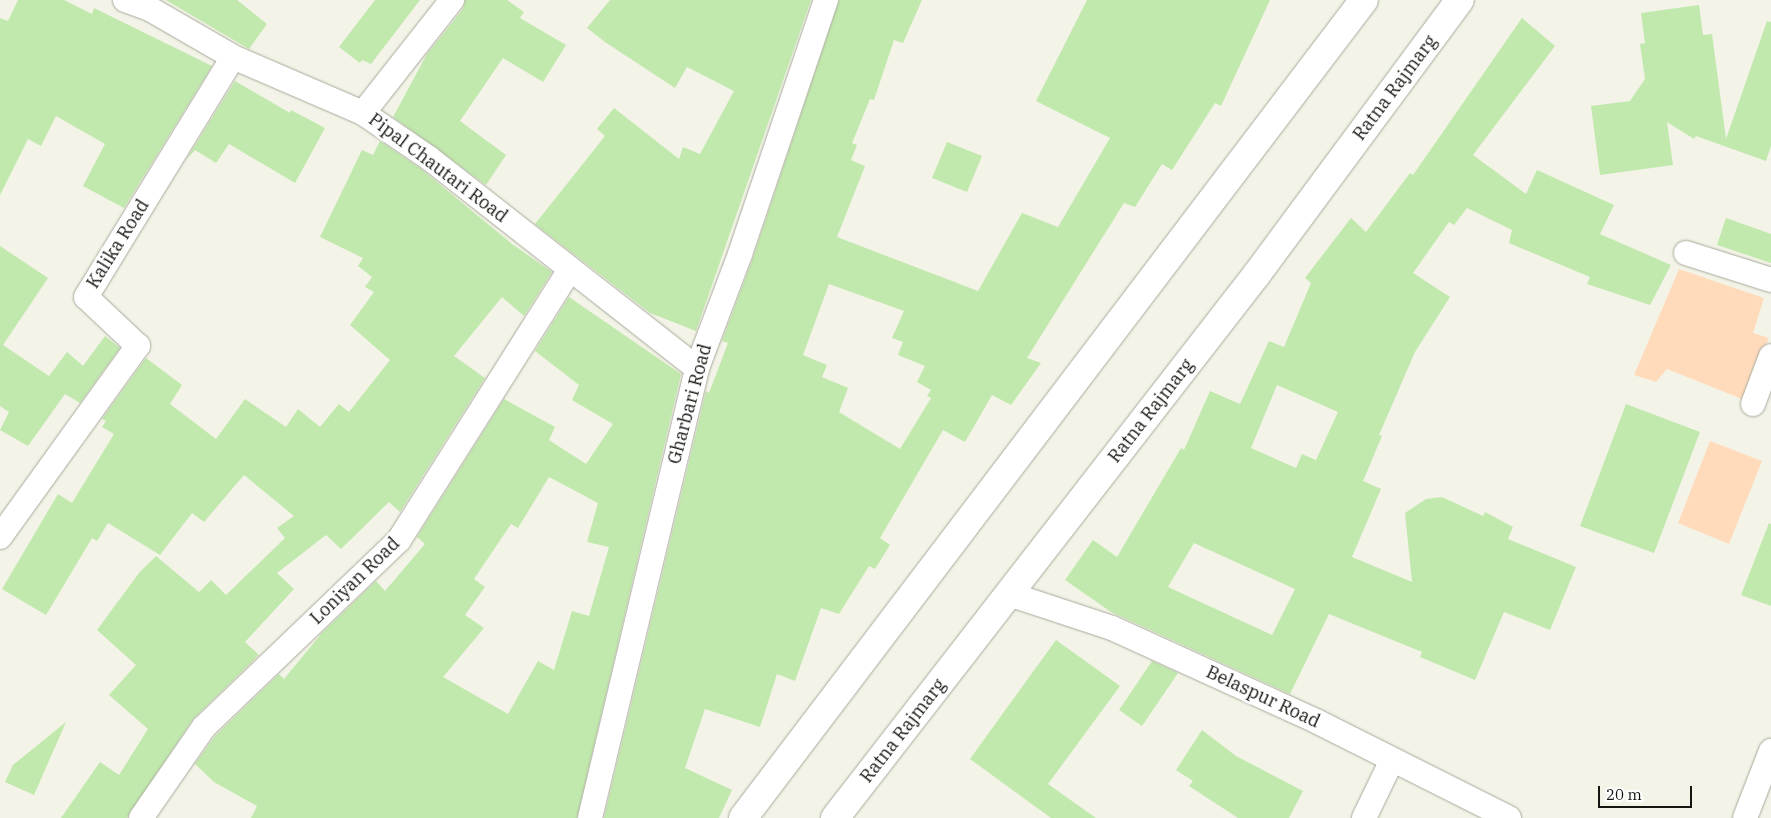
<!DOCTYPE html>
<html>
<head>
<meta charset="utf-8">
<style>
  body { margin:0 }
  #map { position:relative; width:1771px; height:818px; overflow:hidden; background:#f3f4e7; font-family:"IBM Plex Serif",serif }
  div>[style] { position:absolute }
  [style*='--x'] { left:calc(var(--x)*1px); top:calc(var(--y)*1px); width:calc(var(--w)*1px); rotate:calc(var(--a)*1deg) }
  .green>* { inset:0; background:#ffdbbc }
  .building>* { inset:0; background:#c1e8ad }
  .roads { filter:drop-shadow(0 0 1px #a7a99c) drop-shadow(0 0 1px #a7a99c) }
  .street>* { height:24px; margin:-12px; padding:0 12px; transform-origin:12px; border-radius:12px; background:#fff }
  .highway>* { height:28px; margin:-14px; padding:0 14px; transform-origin:14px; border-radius:14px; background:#fff }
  span { translate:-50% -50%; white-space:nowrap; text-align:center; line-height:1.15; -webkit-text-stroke:5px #fff; paint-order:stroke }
  .street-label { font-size:18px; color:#151511 }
  .scale { position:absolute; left:1598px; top:786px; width:94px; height:22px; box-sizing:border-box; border:2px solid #151511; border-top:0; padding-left:6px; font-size:15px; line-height:18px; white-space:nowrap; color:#151511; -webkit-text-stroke:4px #fff; paint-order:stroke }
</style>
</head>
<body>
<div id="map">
  <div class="green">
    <i style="clip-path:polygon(1679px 269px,1764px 298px,1753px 333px,1769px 338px,1742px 399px,1667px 369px,1656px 382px,1634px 375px)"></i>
    <i style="clip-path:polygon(1710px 441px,1762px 461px,1729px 544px,1678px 523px)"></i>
  </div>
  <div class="building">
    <i style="clip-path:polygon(18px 0,64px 0,92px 14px,94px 8px,212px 66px,124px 208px,83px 186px,105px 144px,56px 116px,41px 146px,28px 139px,0 195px,0 18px,8px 21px)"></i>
    <i style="clip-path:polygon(166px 0,237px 0,267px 24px,249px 49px)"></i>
    <i style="clip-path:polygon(375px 0,420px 0,371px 64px,362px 60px,360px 63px,339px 47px)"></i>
    <i style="clip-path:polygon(465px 0,507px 0,524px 12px,520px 18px,566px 45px,543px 82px,503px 58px,460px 121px,506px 155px,486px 185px,393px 117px,427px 54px,463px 9px)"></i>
    <i style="clip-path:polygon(610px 0,811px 0,696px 331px,650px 313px,535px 224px,605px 136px,597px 129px,614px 108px,679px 159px,683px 147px,700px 154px,734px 91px,687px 67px,675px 88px,605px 42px,587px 28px)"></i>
    <i style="clip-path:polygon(evenodd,839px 0,922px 0,903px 43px,894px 40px,874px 100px,870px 99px,852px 143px,857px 145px,851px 160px,865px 166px,837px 237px,978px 291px,1022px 213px,1058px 227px,1110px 138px,1036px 101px,1087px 0,1270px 0,1221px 106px,1215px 103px,1172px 170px,1162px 164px,1135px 207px,1124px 203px,1027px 358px,1041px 363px,1011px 405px,992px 395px,965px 442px,943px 430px,880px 538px,890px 545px,875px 569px,869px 566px,839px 614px,821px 608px,795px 681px,777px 674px,760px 727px,705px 709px,685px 768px,732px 790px,719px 818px,604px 818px,706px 391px,709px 393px,728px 343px,722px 341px,753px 258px,839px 0,829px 284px,904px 311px,892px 338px,903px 342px,898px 355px,925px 366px,917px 382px,931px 390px,927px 396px,931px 398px,900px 449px,839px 412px,848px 388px,822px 377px,827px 365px,803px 355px,829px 284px)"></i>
    <i style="clip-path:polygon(1699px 5px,1703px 35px,1712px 34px,1726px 139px,1767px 21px,1771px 22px,1771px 146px,1766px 161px,1696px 136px,1694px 139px,1667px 122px,1673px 165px,1600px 175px,1591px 106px,1630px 101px,1645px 79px,1640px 44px,1645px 43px,1641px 13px)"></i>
    <i style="clip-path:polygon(evenodd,1522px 18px,1555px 46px,1473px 155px,1526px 194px,1537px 170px,1614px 205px,1600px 234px,1671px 265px,1650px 305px,1587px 284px,1590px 277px,1509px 243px,1512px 230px,1467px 208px,1454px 225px,1449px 222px,1413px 273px,1450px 297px,1415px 352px,1379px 435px,1382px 436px,1363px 481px,1381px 489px,1352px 557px,1412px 582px,1405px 513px,1426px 499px,1442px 497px,1483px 516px,1485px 512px,1513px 527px,1508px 539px,1576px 567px,1550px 630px,1504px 612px,1475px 680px,1420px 657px,1422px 652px,1329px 614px,1290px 694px,1111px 612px,1065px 580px,1093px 540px,1117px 557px,1181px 448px,1184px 450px,1210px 391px,1240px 404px,1269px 341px,1284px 347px,1311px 283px,1305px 278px,1351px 218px,1366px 232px,1410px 173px,1413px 175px,1522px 18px,1277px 385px,1338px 412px,1316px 460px,1302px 454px,1296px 468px,1251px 448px,1277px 385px,1522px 18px,1194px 543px,1295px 589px,1272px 635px,1168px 587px,1194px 543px)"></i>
    <i style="clip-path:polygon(235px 81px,290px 113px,291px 110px,325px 128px,295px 183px,229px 144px,216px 163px,195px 150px,186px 160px)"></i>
    <i style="clip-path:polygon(380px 141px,421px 169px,512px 244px,552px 272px,524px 316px,502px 297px,454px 356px,485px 378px,400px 512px,389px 502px,341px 549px,326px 535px,277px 573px,294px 589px,245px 642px,259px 655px,193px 719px,127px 818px,61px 818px,100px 762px,119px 775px,148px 729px,109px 695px,136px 665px,97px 630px,139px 573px,156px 556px,199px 592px,211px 580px,226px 595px,285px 538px,277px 528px,294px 516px,244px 475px,204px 522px,192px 513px,160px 555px,108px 523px,97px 541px,92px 538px,46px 615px,2px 589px,58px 494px,72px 503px,114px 434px,102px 427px,106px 421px,102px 419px,146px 358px,182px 385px,170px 404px,216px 439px,245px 399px,286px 427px,298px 409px,320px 427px,339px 404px,349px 412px,390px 360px,350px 325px,374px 292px,365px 287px,372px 277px,358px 266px,363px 258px,320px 237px,362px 150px,373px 155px)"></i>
    <i style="clip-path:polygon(947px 142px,982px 156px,967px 192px,932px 178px)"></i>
    <i style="clip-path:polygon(1726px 218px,1771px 234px,1771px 263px,1717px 245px)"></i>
    <i style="clip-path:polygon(0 246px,48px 278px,3px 345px,49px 376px,67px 352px,83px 366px,105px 336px,120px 348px,80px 403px,65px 394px,28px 446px,0 430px,9px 412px,0 406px)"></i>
    <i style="clip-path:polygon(evenodd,569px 297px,681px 374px,577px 818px,251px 818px,257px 806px,214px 782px,195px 764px,215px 736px,279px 674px,284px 679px,322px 633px,376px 581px,385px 591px,425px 544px,417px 537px,504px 399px,555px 427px,549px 440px,586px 464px,613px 424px,572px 400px,579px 385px,535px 351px,569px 297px,549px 477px,598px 503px,587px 542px,609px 547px,589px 616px,572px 611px,554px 670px,538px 661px,508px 714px,443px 677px,484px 628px,465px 615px,485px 587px,474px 579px,511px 524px,518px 528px,549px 477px)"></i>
    <i style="clip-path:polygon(1626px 404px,1700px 432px,1654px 553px,1580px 526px)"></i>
    <i style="clip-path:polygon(1769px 523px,1771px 524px,1771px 606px,1741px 595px)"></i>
    <i style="clip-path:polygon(1056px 640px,1120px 686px,1048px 784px,1096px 818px,1051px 818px,970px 759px)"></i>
    <i style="clip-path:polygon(1152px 661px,1178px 673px,1142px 726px,1119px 710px)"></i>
    <i style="clip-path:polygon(66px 722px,34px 795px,5px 782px,13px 765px)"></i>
    <i style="clip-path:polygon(1202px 730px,1236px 756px,1303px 791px,1289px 818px,1238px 818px,1189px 786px,1193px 781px,1176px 770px)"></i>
  </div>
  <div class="roads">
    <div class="street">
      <i style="--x:125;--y:0;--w:27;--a:20"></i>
      <i style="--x:150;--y:9;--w:96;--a:30"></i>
      <i style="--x:233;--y:57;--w:142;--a:23.3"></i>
      <i style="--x:363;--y:113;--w:80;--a:34.3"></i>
      <i style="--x:429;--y:158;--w:340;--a:38.1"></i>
      <i style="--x:363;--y:113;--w:144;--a:-51.8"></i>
      <i style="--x:1686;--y:253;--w:89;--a:17.6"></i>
      <i style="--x:1753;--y:404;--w:51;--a:-69.4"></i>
      <i style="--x:0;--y:537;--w:236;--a:-54.2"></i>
      <i style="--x:138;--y:346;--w:71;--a:-136.7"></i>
      <i style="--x:86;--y:297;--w:281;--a:-58.5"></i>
      <i style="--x:1009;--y:594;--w:108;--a:18.3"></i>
      <i style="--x:1112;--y:628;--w:224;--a:24.5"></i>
      <i style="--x:1316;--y:721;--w:216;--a:26.7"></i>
      <i style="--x:141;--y:818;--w:111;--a:-55.3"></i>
      <i style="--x:204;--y:727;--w:270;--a:-43.8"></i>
      <i style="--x:399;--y:540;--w:320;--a:-57.7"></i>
      <i style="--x:590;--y:818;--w:463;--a:-76.6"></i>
      <i style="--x:697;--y:368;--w:122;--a:-69.3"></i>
      <i style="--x:740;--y:254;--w:268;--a:-71.3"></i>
      <i style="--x:1364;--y:818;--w:64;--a:-64.2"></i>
      <i style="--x:1745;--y:818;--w:72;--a:-68.8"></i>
    </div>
    <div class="highway">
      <i style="--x:743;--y:818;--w:1027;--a:-52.8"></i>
      <i style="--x:835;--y:818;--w:688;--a:-52.2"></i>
      <i style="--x:1257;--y:274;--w:341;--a:-53.5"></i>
    </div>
  </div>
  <div class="street-label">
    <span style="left:1395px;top:88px;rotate:-53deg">Ratna Rajmarg</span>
    <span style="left:438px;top:168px;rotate:37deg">Pipal Chautari Road</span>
    <span style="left:118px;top:244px;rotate:-58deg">Kalika Road</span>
    <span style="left:690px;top:404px;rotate:-75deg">Gharbari Road</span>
    <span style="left:1151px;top:411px;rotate:-52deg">Ratna Rajmarg</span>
    <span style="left:355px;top:581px;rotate:-44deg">Loniyan Road</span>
    <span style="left:1263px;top:697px;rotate:25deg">Belaspur Road</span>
    <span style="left:903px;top:731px;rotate:-52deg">Ratna Rajmarg</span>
  </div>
  <div class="scale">20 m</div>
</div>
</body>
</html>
